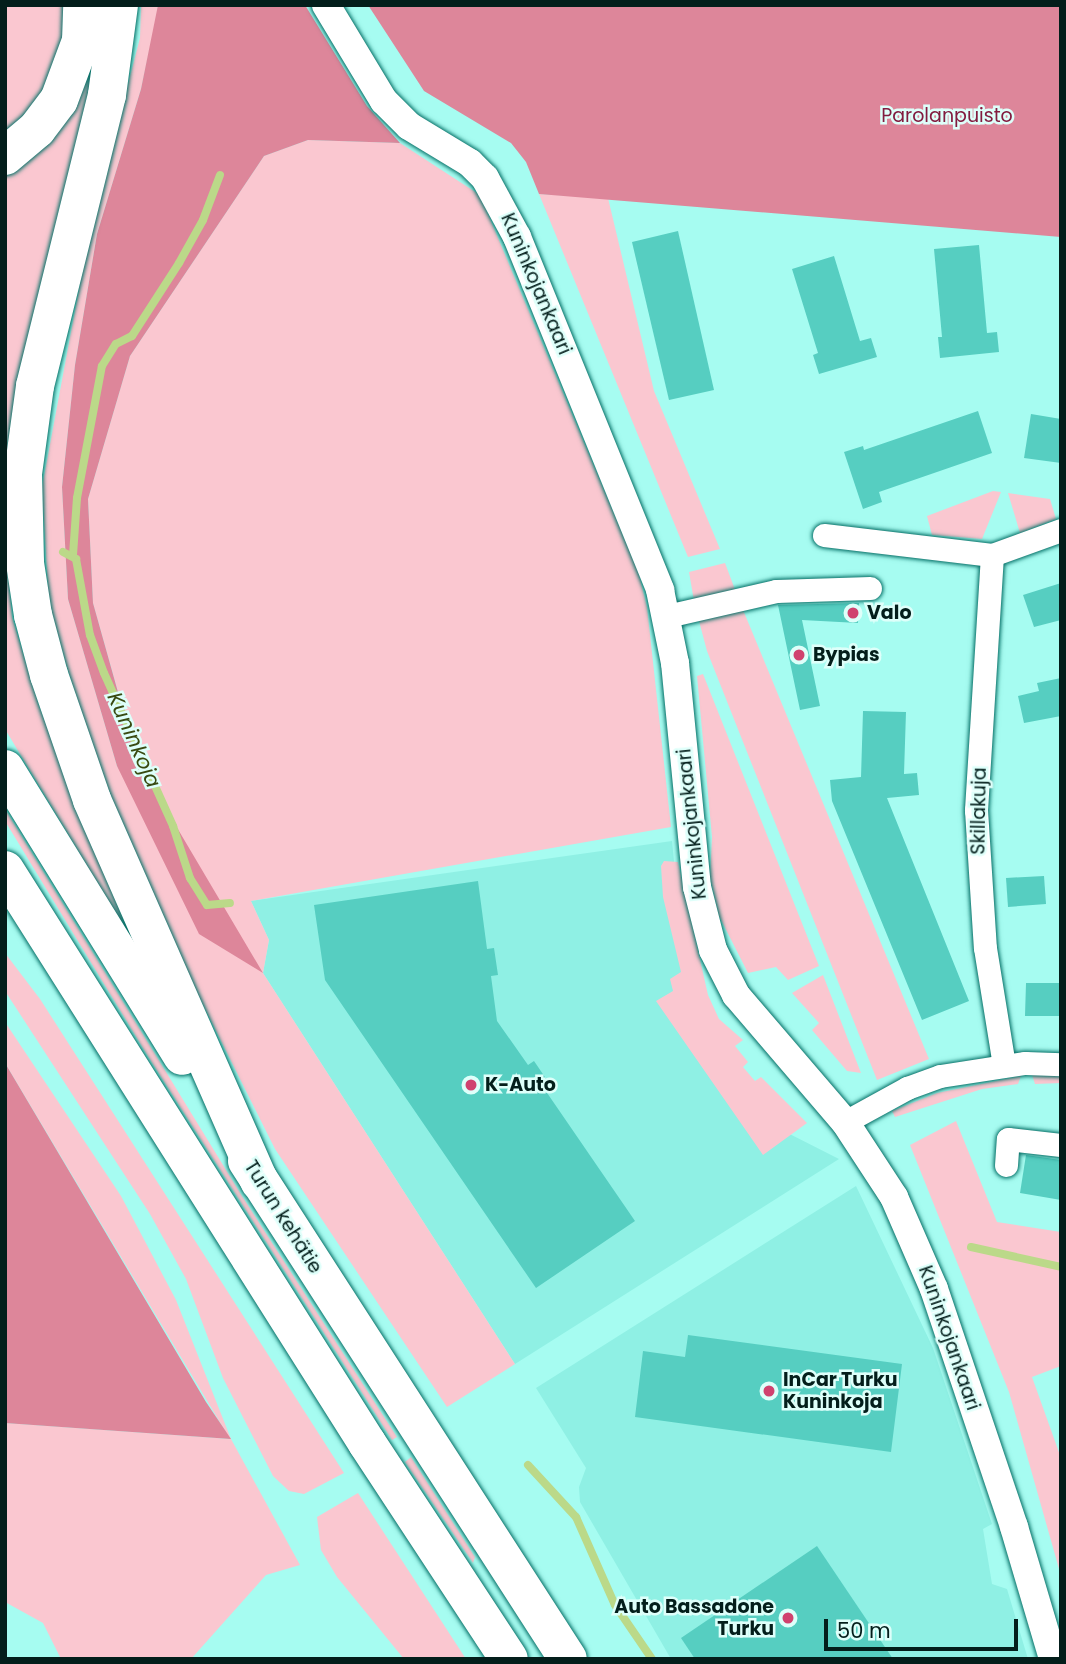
<!DOCTYPE html>
<html>
<head>
<meta charset="utf-8">
<style>
  body { margin:0 }
  #map { position:relative; width:1066px; height:1664px; overflow:hidden; background:#a6fcf1; font-family:Poppins,sans-serif }
  div>[style] { position:absolute }
  [style*='--x'] { left:calc(var(--x)*1px); top:calc(var(--y)*1px); width:calc(var(--w)*1px); rotate:calc(var(--a)*1deg) }
  .built>* { inset:0; background:#8ff0e4 }
  .green>* { inset:0; background:#fac7d0 }
  .forest>* { inset:0; background:#dd869a }
  .stream>* { height:8px; margin:-4px; padding:0 4px; transform-origin:4px; border-radius:4px; background:#bbd989 }
  .building>* { inset:0; background:#56cec1 }
  .roads { filter:drop-shadow(0 0 2px #046f66) drop-shadow(0 0 2px #046f66) }
  .minor>* { height:23px; margin:-11.5px; padding:0 11.5px; transform-origin:11.5px; border-radius:11.5px; background:#fff }
  .tertiary>* { height:28px; margin:-14px; padding:0 14px; transform-origin:14px; border-radius:14px; background:#fff }
  .trunk>* { height:38px; margin:-19px; padding:0 19px; transform-origin:19px; border-radius:19px; background:#fff }
  .dots>* { width:19px; height:19px; translate:-50% -50%; box-sizing:border-box; border:4px solid #defffa; border-radius:50% }
  span { translate:-50% -50%; white-space:nowrap; text-align:center; line-height:1.15; -webkit-text-stroke:5px #defffa; paint-order:stroke }
  .park-label { font-size:19px; color:#821b3f }
  .street-label { font-size:19px; color:#031e1b }
  .poi-label { font-size:19px; color:#031e1b; font-weight:700 }
  .left { translate:0 -50%; text-align:left }
  .right { translate:-100% -50%; text-align:right }
  .water-label { font-size:21px; color:#384a11; font-style:italic }
  .frame { position:absolute; inset:0; border:7px solid #031e1b; pointer-events:none }
  .scale { position:absolute; left:824px; top:1619px; width:194px; height:32px; box-sizing:border-box; border:4px solid #031e1b; border-top:0; padding-left:9px; font-size:21px; line-height:24px; white-space:nowrap; color:#031e1b; -webkit-text-stroke:5px #defffa; paint-order:stroke }
</style>
</head>
<body>
<div id="map">
  <div class="built">
    <i style="clip-path:polygon(672px 841px,689px 1015px,750px 1114px,839px 1159px,515px 1364px,263px 973px,269px 940px,251px 901px)"></i>
    <i style="clip-path:polygon(856px 1186px,933px 1348px,992px 1524px,983px 1529px,992px 1584px,1007px 1589px,1028px 1659px,671px 1659px,580px 1502px,579px 1487px,586px 1468px,536px 1388px)"></i>
  </div>
  <div class="green">
    <i style="clip-path:polygon(5px 5px,69px 5px,69px 35px,39px 101px,5px 140px)"></i>
    <i style="clip-path:polygon(107px 5px,6px 551px,12px 617px,39px 706px,130px 937px,5px 729px,5px 172px)"></i>
    <i style="clip-path:polygon(141px 5px,158px 5px,157px 15px,141px 89px,97px 234px,75px 365px,62px 487px,68px 599px,117px 766px,261px 971px,139px 766px,93px 603px,88px 499px,130px 356px,264px 156px,308px 140px,400px 143px,480px 195px,638px 571px,647px 607px,671px 827px,251px 901px,269px 940px,263px 973px,515px 1364px,447px 1407px,275px 1149px,186px 971px,100px 777px,49px 607px,42px 487px,91px 225px,140px 38px)"></i>
    <i style="clip-path:polygon(539px 194px,608px 198px,654px 391px,720px 549px,688px 557px)"></i>
    <i style="clip-path:polygon(993px 491px,1001px 492px,982px 539px,932px 535px,927px 516px)"></i>
    <i style="clip-path:polygon(1008px 493px,1050px 499px,1056px 519px,1020px 533px)"></i>
    <i style="clip-path:polygon(725px 563px,737px 595px,694px 601px,689px 572px)"></i>
    <i style="clip-path:polygon(741px 605px,929px 1059px,877px 1080px,707px 651px,699px 621px)"></i>
    <i style="clip-path:polygon(703px 674px,819px 966px,788px 980px,776px 967px,748px 973px,719px 916px,710px 878px,712px 837px,697px 676px)"></i>
    <i style="clip-path:polygon(5px 809px,242px 1196px,397px 1437px,392px 1440px,149px 1058px,5px 821px)"></i>
    <i style="clip-path:polygon(664px 861px,678px 862px,708px 995px,719px 1019px,743px 1040px,735px 1046px,748px 1062px,743px 1067px,755px 1081px,761px 1077px,807px 1123px,763px 1155px,656px 1001px,673px 991px,670px 979px,681px 972px,663px 897px,661px 866px)"></i>
    <i style="clip-path:polygon(5px 953px,40px 999px,344px 1473px,304px 1494px,289px 1491px,273px 1476px,223px 1378px,186px 1279px,150px 1214px,5px 991px)"></i>
    <i style="clip-path:polygon(823px 975px,861px 1073px,847px 1071px,812px 1030px,819px 1023px,792px 993px)"></i>
    <i style="clip-path:polygon(5px 1022px,121px 1196px,176px 1300px,231px 1439px,300px 1565px,266px 1575px,191px 1659px,61px 1659px,43px 1623px,5px 1602px,5px 1423px,230px 1439px,5px 1063px)"></i>
    <i style="clip-path:polygon(1061px 1073px,1061px 1083px,1035px 1084px,1032px 1075px)"></i>
    <i style="clip-path:polygon(1021px 1076px,1018px 1084px,982px 1089px,895px 1117px,892px 1111px,937px 1093px)"></i>
    <i style="clip-path:polygon(956px 1121px,997px 1222px,1061px 1232px,1061px 1366px,1032px 1377px,1061px 1458px,1061px 1576px,1009px 1392px,910px 1145px)"></i>
    <i style="clip-path:polygon(411px 1457px,475px 1557px,473px 1563px,405px 1462px)"></i>
    <i style="clip-path:polygon(358px 1493px,466px 1659px,404px 1659px,337px 1577px,321px 1550px,317px 1517px)"></i>
  </div>
  <div class="forest">
    <i style="clip-path:polygon(158px 5px,305px 5px,367px 106px,400px 143px,308px 140px,264px 156px,130px 356px,88px 499px,93px 603px,137px 760px,263px 973px,199px 934px,117px 766px,68px 599px,62px 487px,75px 365px,97px 234px,141px 89px)"></i>
    <i style="clip-path:polygon(368px 5px,1061px 5px,1061px 237px,539px 194px,526px 162px,511px 143px,424px 91px)"></i>
    <i style="clip-path:polygon(5px 1063px,206px 1402px,231px 1439px,5px 1423px)"></i>
  </div>
  <div class="stream">
    <i style="--x:63;--y:552;--w:15;--a:28"></i>
    <i style="--x:76;--y:559;--w:77;--a:79.6"></i>
    <i style="--x:90;--y:635;--w:40;--a:69.8"></i>
    <i style="--x:104;--y:673;--w:168;--a:65.7"></i>
    <i style="--x:173;--y:826;--w:55;--a:71.9"></i>
    <i style="--x:190;--y:878;--w:32;--a:58"></i>
    <i style="--x:207;--y:905;--w:23;--a:-5"></i>
    <i style="--x:73;--y:555;--w:57;--a:-86"></i>
    <i style="--x:77;--y:498;--w:134;--a:-79.3"></i>
    <i style="--x:102;--y:366;--w:26;--a:-58"></i>
    <i style="--x:116;--y:344;--w:18;--a:-27"></i>
    <i style="--x:132;--y:336;--w:87;--a:-57.2"></i>
    <i style="--x:179;--y:263;--w:49;--a:-60.8"></i>
    <i style="--x:203;--y:220;--w:48;--a:-69.3"></i>
    <i style="--x:971;--y:1247;--w:92;--a:12.5"></i>
    <i style="--x:528;--y:1465;--w:71;--a:47.3"></i>
    <i style="--x:576;--y:1517;--w:96;--a:66.1"></i>
    <i style="--x:615;--y:1605;--w:65;--a:55.6"></i>
  </div>
  <div class="building">
    <i style="clip-path:polygon(678px 231px,714px 390px,669px 400px,632px 242px)"></i>
    <i style="clip-path:polygon(979px 245px,987px 333px,997px 332px,999px 352px,940px 358px,938px 337px,942px 337px,934px 249px)"></i>
    <i style="clip-path:polygon(834px 256px,860px 341px,871px 338px,877px 357px,819px 374px,813px 355px,818px 353px,792px 269px)"></i>
    <i style="clip-path:polygon(978px 411px,992px 453px,879px 492px,882px 502px,863px 509px,844px 452px,863px 446px,864px 450px)"></i>
    <i style="clip-path:polygon(1031px 414px,1061px 419px,1061px 463px,1024px 458px)"></i>
    <i style="clip-path:polygon(1061px 583px,1061px 620px,1034px 627px,1023px 595px)"></i>
    <i style="clip-path:polygon(859px 603px,858px 623px,802px 620px,820px 706px,800px 710px,778px 605px)"></i>
    <i style="clip-path:polygon(1061px 678px,1061px 716px,1024px 723px,1018px 696px,1039px 691px,1037px 683px)"></i>
    <i style="clip-path:polygon(863px 711px,906px 712px,904px 774px,917px 773px,919px 795px,887px 798px,969px 1001px,922px 1020px,832px 801px,830px 780px,861px 777px)"></i>
    <i style="clip-path:polygon(1044px 876px,1046px 904px,1008px 907px,1006px 878px)"></i>
    <i style="clip-path:polygon(478px 881px,487px 949px,494px 948px,498px 975px,491px 976px,497px 1021px,528px 1065px,534px 1061px,549px 1083px,543px 1087px,635px 1221px,536px 1288px,325px 980px,314px 905px)"></i>
    <i style="clip-path:polygon(1026px 983px,1061px 983px,1061px 1016px,1025px 1016px)"></i>
    <i style="clip-path:polygon(1026px 1155px,1061px 1160px,1061px 1200px,1020px 1193px)"></i>
    <i style="clip-path:polygon(688px 1335px,902px 1364px,891px 1452px,635px 1417px,643px 1351px,685px 1357px)"></i>
    <i style="clip-path:polygon(817px 1546px,893px 1659px,695px 1659px,681px 1638px)"></i>
  </div>
  <div class="roads">
    <div class="minor">
      <i style="--x:824;--y:535;--w:169;--a:6.8"></i>
      <i style="--x:992;--y:555;--w:73;--a:-19.9"></i>
      <i style="--x:992;--y:555;--w:256;--a:93.6"></i>
      <i style="--x:976;--y:810;--w:138;--a:86.3"></i>
      <i style="--x:985;--y:948;--w:119;--a:80.8"></i>
      <i style="--x:667;--y:616;--w:112;--a:-12.9"></i>
      <i style="--x:776;--y:591;--w:94;--a:-1.8"></i>
      <i style="--x:845;--y:1122;--w:71;--a:-28.7"></i>
      <i style="--x:907;--y:1088;--w:35;--a:-20"></i>
      <i style="--x:940;--y:1076;--w:86;--a:-8.7"></i>
      <i style="--x:1025;--y:1063;--w:36;--a:2"></i>
      <i style="--x:1006;--y:1165;--w:26;--a:-86"></i>
      <i style="--x:1008;--y:1139;--w:53;--a:6.5"></i>
    </div>
    <div class="tertiary">
      <i style="--x:326;--y:5;--w:112;--a:58.9"></i>
      <i style="--x:384;--y:101;--w:35;--a:45"></i>
      <i style="--x:409;--y:126;--w:71;--a:31.2"></i>
      <i style="--x:470;--y:163;--w:21;--a:45"></i>
      <i style="--x:485;--y:178;--w:67;--a:61.5"></i>
      <i style="--x:517;--y:237;--w:381;--a:67.9"></i>
      <i style="--x:660;--y:590;--w:75;--a:78.4"></i>
      <i style="--x:675;--y:663;--w:225;--a:84.4"></i>
      <i style="--x:697;--y:887;--w:65;--a:75.7"></i>
      <i style="--x:713;--y:950;--w:51;--a:62.9"></i>
      <i style="--x:736;--y:995;--w:167;--a:49.4"></i>
      <i style="--x:845;--y:1122;--w:90;--a:56.8"></i>
      <i style="--x:894;--y:1197;--w:100;--a:66.5"></i>
      <i style="--x:934;--y:1289;--w:251;--a:71.4"></i>
      <i style="--x:1014;--y:1527;--w:138;--a:73.5"></i>
    </div>
    <div class="trunk">
      <i style="--x:119;--y:5;--w:91;--a:97.6"></i>
      <i style="--x:107;--y:95;--w:300;--a:103.9"></i>
      <i style="--x:35;--y:386;--w:89;--a:97.8"></i>
      <i style="--x:23;--y:474;--w:89;--a:88.7"></i>
      <i style="--x:25;--y:563;--w:53;--a:81.3"></i>
      <i style="--x:33;--y:615;--w:62;--a:75.1"></i>
      <i style="--x:49;--y:675;--w:132;--a:71"></i>
      <i style="--x:92;--y:800;--w:417;--a:66.3"></i>
      <i style="--x:5;--y:156;--w:42;--a:-40.2"></i>
      <i style="--x:37;--y:129;--w:36;--a:-53"></i>
      <i style="--x:59;--y:100;--w:63;--a:-69.6"></i>
      <i style="--x:81;--y:41;--w:36;--a:-88"></i>
      <i style="--x:5;--y:769;--w:337;--a:58.3"></i>
      <i style="--x:5;--y:870;--w:678;--a:57.72"></i>
      <i style="--x:367;--y:1443;--w:258;--a:56.7"></i>
      <i style="--x:247;--y:1161;--w:592;--a:57.2"></i>
    </div>
  </div>
  <div class="dots">
    <i style="left:853px;top:613px;background:#d0426f"></i>
    <i style="left:799px;top:655px;background:#d0426f"></i>
    <i style="left:471px;top:1085px;background:#d0426f"></i>
    <i style="left:769px;top:1391px;background:#d0426f"></i>
    <i style="left:788px;top:1618px;background:#d0426f"></i>
  </div>
  <div class="park-label">
    <span style="left:947px;top:116px">Parolanpuisto</span>
  </div>
  <div class="street-label">
    <span style="left:536px;top:284px;rotate:67deg">Kuninkojankaari</span>
    <span style="left:979px;top:811px;rotate:-89deg">Skillakuja</span>
    <span style="left:692px;top:824px;rotate:-96deg">Kuninkojankaari</span>
    <span style="left:283px;top:1217px;rotate:58deg">Turun kehätie</span>
    <span style="left:949px;top:1338px;rotate:71deg">Kuninkojankaari</span>
  </div>
  <div class="poi-label">
    <span class="left" style="left:867px;top:613px">Valo</span>
    <span class="left" style="left:813px;top:655px">Bypias</span>
    <span class="left" style="left:485px;top:1085px">K-Auto</span>
    <span class="left" style="left:783px;top:1391px">InCar Turku<br>Kuninkoja</span>
    <span class="right" style="left:774px;top:1618px">Auto Bassadone<br>Turku</span>
  </div>
  <div class="water-label">
    <span style="left:134px;top:740px;rotate:66deg">Kuninkoja</span>
  </div>
  <div class="frame"></div>
  <div class="scale">50 m</div>
</div>
</body>
</html>
